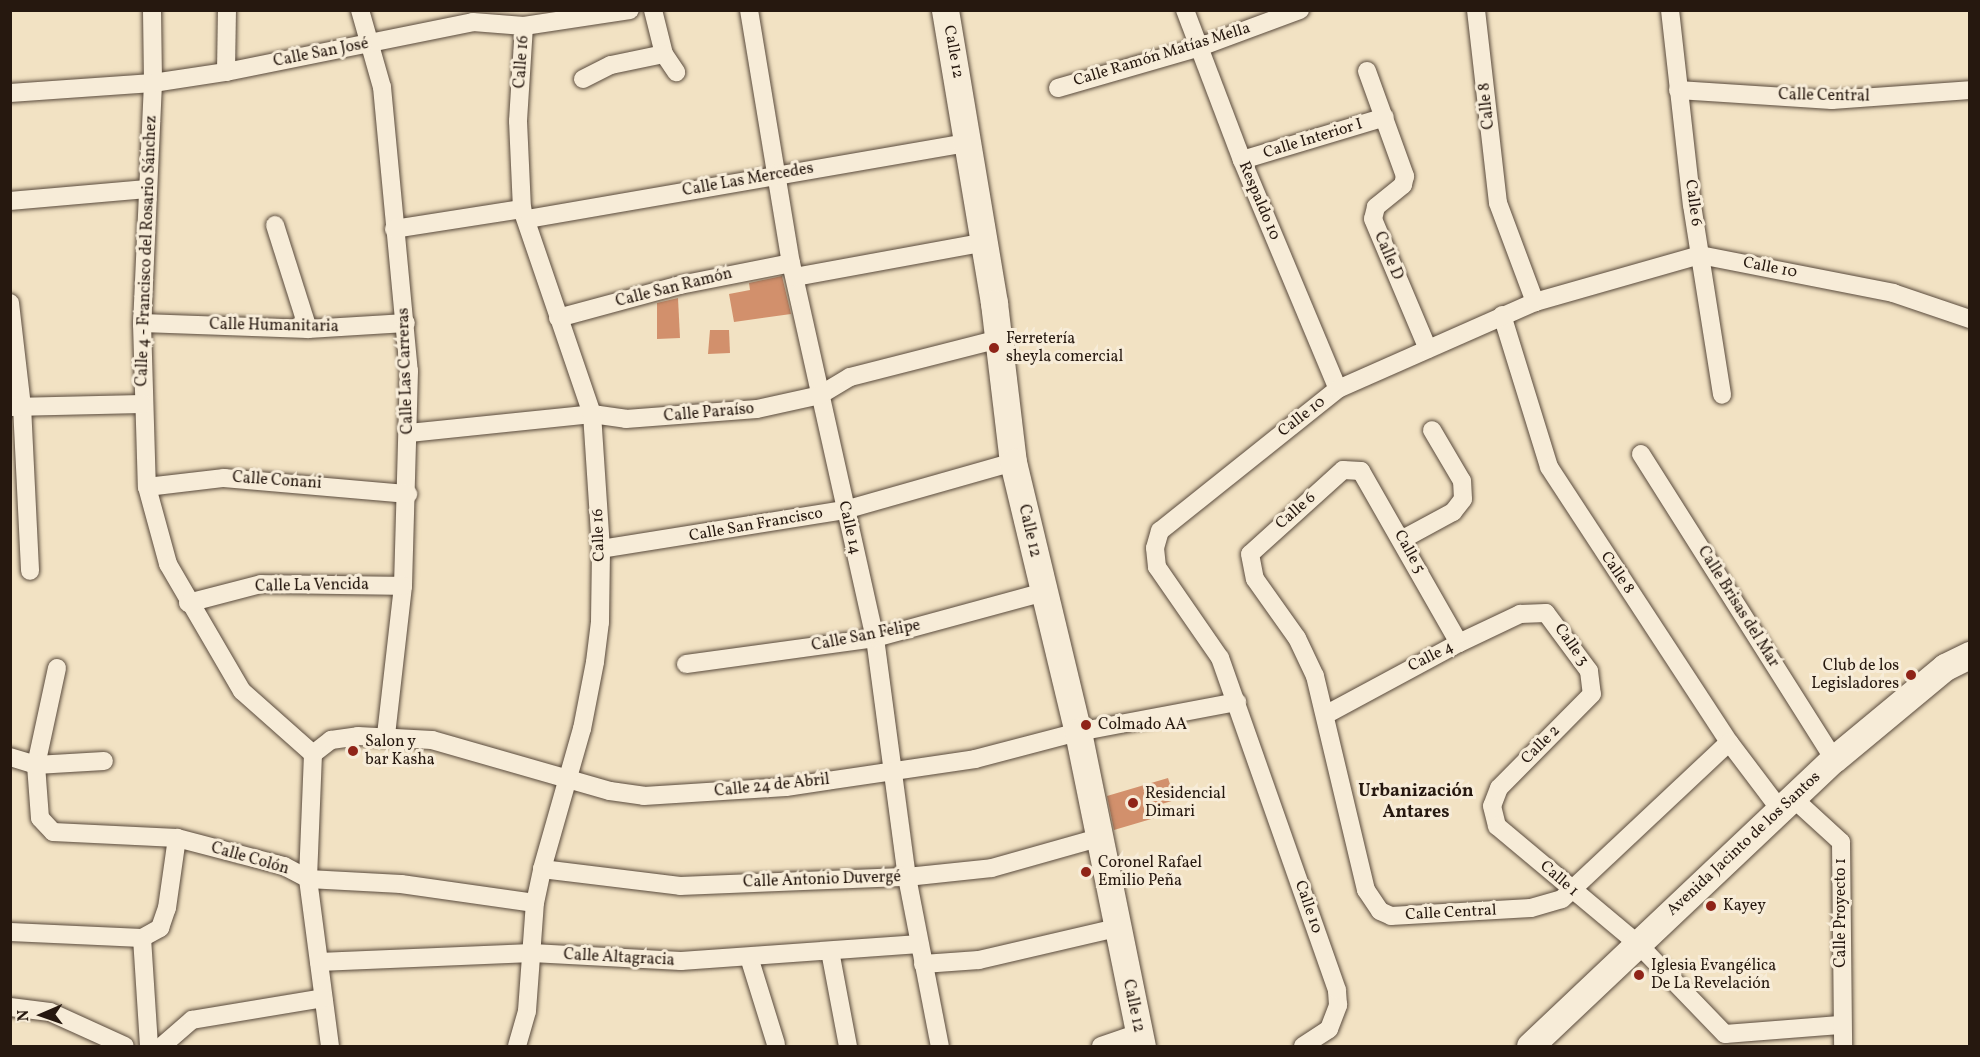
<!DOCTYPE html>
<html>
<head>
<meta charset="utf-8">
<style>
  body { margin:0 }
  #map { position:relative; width:1980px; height:1057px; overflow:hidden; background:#f2e2c3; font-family:Vollkorn,serif }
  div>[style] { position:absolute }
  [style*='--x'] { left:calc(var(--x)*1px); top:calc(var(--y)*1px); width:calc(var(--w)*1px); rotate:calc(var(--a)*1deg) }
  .building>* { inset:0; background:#d2906c }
  .roads { filter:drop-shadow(0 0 2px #594a3c) drop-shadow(0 0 2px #594a3c) }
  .street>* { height:18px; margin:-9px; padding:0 9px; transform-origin:9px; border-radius:9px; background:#f7ecd8 }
  .secondary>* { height:27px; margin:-13.5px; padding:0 13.5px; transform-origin:13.5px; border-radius:13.5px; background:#f7ecd8 }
  .dots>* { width:16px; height:16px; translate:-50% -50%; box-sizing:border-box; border:3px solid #f7ecd8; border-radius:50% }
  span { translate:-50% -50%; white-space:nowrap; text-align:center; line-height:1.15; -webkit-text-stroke:6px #f7ecd8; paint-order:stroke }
  .street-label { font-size:16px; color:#26180f }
  .poi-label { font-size:16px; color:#26180f }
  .left { translate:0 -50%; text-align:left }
  .right { translate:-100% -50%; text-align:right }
  .neighbourhood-label { font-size:18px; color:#26180f; font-weight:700 }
  .frame { position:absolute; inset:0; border:12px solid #26180f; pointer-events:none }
  .north { position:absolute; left:12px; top:985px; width:60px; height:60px; -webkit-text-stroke:4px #f7ecd8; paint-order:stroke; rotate:268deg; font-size:16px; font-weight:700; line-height:24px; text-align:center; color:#26180f }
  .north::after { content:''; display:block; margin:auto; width:21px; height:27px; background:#26180f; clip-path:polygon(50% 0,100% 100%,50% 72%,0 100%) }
</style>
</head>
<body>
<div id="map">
  <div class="building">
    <i style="clip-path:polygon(782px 276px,791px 314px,734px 322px,729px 294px,750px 290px,749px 283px)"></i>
    <i style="clip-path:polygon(678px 298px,680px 338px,657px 339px,657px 303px)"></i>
    <i style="clip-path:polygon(710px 330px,729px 330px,730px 353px,708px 354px)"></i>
    <i style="clip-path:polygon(1168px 778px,1175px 800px,1155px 806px,1158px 817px,1114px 830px,1107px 796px)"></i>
  </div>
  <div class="roads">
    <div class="street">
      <i style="--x:152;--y:10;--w:73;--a:89.2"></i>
      <i style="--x:153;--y:83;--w:240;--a:92.6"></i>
      <i style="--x:142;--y:323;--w:164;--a:88.3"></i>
      <i style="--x:147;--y:487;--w:80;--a:74.7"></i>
      <i style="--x:168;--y:564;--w:147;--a:59.8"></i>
      <i style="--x:242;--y:691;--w:95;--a:41.6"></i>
      <i style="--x:313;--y:754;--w:125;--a:92.3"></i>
      <i style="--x:308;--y:879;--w:168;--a:82.5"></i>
      <i style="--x:360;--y:10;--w:80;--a:74.1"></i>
      <i style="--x:382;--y:87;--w:285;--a:84.6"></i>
      <i style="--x:409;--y:371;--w:215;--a:91.6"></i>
      <i style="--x:403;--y:586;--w:150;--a:96.5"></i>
      <i style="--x:653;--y:10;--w:45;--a:76"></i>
      <i style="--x:664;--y:54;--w:22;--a:56"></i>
      <i style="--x:749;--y:10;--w:256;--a:80.6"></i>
      <i style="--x:791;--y:263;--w:384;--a:77.4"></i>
      <i style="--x:875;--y:638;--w:241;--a:82.4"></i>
      <i style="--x:907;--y:877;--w:172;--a:79"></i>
      <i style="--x:1185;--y:10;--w:160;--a:69.2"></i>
      <i style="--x:1242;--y:160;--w:248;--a:67.3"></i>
      <i style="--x:1476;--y:10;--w:194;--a:83.5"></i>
      <i style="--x:1498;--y:203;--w:106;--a:69.5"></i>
      <i style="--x:1670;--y:10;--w:196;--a:83.6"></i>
      <i style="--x:1692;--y:205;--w:192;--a:81"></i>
      <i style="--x:1367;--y:71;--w:112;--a:70.1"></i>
      <i style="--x:1405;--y:176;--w:9;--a:103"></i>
      <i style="--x:1403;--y:185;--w:35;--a:141"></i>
      <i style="--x:1376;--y:207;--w:12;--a:104"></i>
      <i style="--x:1373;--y:219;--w:141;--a:67.1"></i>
      <i style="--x:226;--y:72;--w:62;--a:-89.1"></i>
      <i style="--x:583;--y:79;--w:31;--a:-27"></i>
      <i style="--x:611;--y:65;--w:54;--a:-11.7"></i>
      <i style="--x:1058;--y:88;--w:145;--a:-16.1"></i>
      <i style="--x:1197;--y:48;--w:110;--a:-20.3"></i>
      <i style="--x:1678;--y:90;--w:154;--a:3.7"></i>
      <i style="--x:1832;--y:100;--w:138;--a:-4.1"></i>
      <i style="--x:10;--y:93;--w:143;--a:-4"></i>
      <i style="--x:153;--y:83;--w:74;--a:-8.6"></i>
      <i style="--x:226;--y:72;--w:252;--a:-11.4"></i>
      <i style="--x:473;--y:22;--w:51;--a:4.5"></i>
      <i style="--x:524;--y:26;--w:107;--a:-8.6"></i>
      <i style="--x:1242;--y:160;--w:149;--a:-16.7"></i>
      <i style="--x:10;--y:201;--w:137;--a:-5"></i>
      <i style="--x:527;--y:219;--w:448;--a:-9.8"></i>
      <i style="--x:275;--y:225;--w:109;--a:72.4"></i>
      <i style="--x:394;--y:229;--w:130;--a:-8.9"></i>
      <i style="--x:795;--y:277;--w:193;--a:-10.4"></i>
      <i style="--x:10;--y:303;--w:104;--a:83.4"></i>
      <i style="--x:22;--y:406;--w:165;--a:87.2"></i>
      <i style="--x:1502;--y:315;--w:159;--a:72.8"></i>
      <i style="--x:1549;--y:467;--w:329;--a:56.8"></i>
      <i style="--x:1729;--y:742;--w:83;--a:52.9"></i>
      <i style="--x:558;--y:318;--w:126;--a:-15.1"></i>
      <i style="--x:680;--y:285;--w:113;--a:-11.2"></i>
      <i style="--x:142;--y:323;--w:166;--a:2.1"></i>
      <i style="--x:308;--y:329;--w:98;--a:-3.5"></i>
      <i style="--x:10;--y:407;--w:134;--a:-1.3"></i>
      <i style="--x:409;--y:433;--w:184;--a:-5.9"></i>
      <i style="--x:592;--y:414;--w:34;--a:8"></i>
      <i style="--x:626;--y:419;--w:131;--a:-4.4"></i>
      <i style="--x:757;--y:409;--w:65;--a:-12.5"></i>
      <i style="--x:820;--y:395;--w:35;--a:-31"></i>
      <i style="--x:850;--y:377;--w:154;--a:-14.3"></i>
      <i style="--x:1641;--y:454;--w:361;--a:57.7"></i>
      <i style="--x:147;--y:487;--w:78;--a:-6.7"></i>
      <i style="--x:224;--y:478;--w:185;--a:5"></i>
      <i style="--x:1403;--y:539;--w:57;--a:-28.4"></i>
      <i style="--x:1453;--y:512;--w:16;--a:-52"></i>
      <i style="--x:1463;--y:499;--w:18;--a:-93"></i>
      <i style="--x:1462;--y:481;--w:59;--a:-120.5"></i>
      <i style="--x:601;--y:549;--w:247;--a:-9.1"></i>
      <i style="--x:845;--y:510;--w:175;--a:-15.9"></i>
      <i style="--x:188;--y:603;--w:75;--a:-14.6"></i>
      <i style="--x:261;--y:584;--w:142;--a:0.8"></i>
      <i style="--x:1459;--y:643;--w:198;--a:-119.7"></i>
      <i style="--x:1361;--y:471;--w:18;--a:-177"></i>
      <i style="--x:1343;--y:470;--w:125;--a:137.9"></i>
      <i style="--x:1250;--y:554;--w:25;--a:79"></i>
      <i style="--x:1255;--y:579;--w:72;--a:54.6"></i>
      <i style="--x:1297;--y:638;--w:42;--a:64.7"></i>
      <i style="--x:1315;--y:676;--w:220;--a:76.6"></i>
      <i style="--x:1366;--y:890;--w:25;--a:56"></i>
      <i style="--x:1380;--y:911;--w:12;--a:24"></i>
      <i style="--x:1391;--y:916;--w:140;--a:-3.3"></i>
      <i style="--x:1531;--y:908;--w:32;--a:-16"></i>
      <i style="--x:1562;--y:899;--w:229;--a:-43.2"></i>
      <i style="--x:686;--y:664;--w:191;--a:-7.8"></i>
      <i style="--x:875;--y:638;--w:175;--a:-15.2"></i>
      <i style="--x:57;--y:668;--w:99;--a:102.2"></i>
      <i style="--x:36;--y:765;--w:53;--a:85.7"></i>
      <i style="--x:40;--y:818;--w:19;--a:47"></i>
      <i style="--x:53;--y:832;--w:124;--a:2.8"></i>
      <i style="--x:177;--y:838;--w:111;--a:14.7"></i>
      <i style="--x:284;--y:866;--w:27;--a:28"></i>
      <i style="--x:308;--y:879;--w:93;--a:3.1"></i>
      <i style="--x:401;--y:884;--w:135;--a:8.1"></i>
      <i style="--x:1327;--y:714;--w:150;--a:-28.3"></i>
      <i style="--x:1459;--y:643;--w:68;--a:-25.4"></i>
      <i style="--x:1520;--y:614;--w:26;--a:-2"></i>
      <i style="--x:1546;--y:613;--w:72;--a:53.4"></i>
      <i style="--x:1589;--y:671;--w:23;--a:83"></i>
      <i style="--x:1592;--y:694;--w:132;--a:134.7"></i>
      <i style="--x:1499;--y:788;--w:19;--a:111"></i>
      <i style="--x:1492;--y:806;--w:21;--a:76"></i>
      <i style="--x:1497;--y:826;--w:184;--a:39.9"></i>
      <i style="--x:1638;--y:944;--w:125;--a:46"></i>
      <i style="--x:1725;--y:1034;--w:115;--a:-4.5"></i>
      <i style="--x:313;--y:754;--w:23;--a:-38"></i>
      <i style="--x:331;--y:740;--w:27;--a:-8"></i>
      <i style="--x:358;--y:736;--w:74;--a:3.1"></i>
      <i style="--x:432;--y:740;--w:185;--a:16"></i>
      <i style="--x:610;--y:791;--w:34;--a:8"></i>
      <i style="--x:644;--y:796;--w:142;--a:-3.6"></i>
      <i style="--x:786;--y:787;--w:191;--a:-8.4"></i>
      <i style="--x:975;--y:759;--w:106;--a:-14.7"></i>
      <i style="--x:1078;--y:732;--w:162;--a:-10.7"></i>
      <i style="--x:10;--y:757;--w:27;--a:17"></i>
      <i style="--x:36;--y:765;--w:68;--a:-3.4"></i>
      <i style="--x:1794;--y:799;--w:64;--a:42.5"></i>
      <i style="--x:1841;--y:842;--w:204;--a:89.4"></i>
      <i style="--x:542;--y:869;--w:139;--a:7"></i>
      <i style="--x:680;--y:886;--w:227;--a:-2.3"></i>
      <i style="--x:907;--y:877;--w:85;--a:-6"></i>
      <i style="--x:992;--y:868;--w:110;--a:-15.8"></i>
      <i style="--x:10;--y:932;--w:132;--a:2.6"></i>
      <i style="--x:830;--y:951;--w:97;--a:79.3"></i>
      <i style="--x:749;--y:957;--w:91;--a:72.8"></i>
      <i style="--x:319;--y:962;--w:213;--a:-2.4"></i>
      <i style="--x:532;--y:953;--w:149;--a:3.1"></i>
      <i style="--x:681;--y:961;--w:239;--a:-4.1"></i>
      <i style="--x:923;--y:964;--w:56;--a:-4.1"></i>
      <i style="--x:979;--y:960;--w:142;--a:-13.1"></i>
      <i style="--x:10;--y:1007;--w:40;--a:7.1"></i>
      <i style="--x:50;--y:1012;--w:82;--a:24.4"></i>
      <i style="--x:149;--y:1046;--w:108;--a:-93.7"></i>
      <i style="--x:142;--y:938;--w:21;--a:-29"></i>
      <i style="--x:160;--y:928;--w:21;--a:-71"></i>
      <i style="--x:167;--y:908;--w:71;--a:-81.9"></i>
      <i style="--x:162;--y:1046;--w:40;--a:-41"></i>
      <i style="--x:192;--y:1020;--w:133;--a:-9.5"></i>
      <i style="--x:517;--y:1046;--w:36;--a:-74"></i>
      <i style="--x:527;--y:1011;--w:108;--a:-85.8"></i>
      <i style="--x:535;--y:903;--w:35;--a:-78"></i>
      <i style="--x:542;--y:869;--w:146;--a:-74.1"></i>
      <i style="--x:582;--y:729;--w:68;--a:-79"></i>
      <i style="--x:595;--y:662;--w:40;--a:-82.9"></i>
      <i style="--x:600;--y:622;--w:73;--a:-89.2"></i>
      <i style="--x:601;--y:549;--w:135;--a:-93.8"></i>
      <i style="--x:592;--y:414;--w:217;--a:-108.9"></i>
      <i style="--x:522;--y:209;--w:88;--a:-92.6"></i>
      <i style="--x:518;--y:121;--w:95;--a:-86.4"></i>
      <i style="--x:1101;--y:1046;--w:40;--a:-18.9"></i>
      <i style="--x:1303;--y:1046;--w:31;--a:-33"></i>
      <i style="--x:1329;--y:1029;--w:26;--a:-69"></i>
      <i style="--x:1338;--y:1005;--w:15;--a:-94"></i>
      <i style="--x:1337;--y:990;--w:352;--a:-109.4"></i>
      <i style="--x:1220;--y:658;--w:111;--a:-124.7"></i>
      <i style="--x:1157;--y:567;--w:19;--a:-96"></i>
      <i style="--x:1155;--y:548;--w:18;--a:-74"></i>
      <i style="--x:1160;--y:531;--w:228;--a:-38.6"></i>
      <i style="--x:1338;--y:389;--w:215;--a:-23.8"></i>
      <i style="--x:1535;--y:302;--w:172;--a:-15.9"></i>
      <i style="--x:1700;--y:255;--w:197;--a:11.1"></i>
      <i style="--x:1893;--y:293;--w:81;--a:18.7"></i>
    </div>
    <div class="secondary">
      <i style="--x:945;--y:10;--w:297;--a:80.5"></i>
      <i style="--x:994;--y:303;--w:160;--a:83.2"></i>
      <i style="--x:1013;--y:462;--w:278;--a:76.5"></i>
      <i style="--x:1078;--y:732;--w:320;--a:78.5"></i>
      <i style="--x:1530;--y:1046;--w:418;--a:-43.4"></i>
      <i style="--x:1834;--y:759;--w:144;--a:-39.7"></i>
      <i style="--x:1945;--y:667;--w:28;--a:-26"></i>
    </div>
  </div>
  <div class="dots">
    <i style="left:994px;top:348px;background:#8f2418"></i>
    <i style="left:1911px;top:675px;background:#8f2418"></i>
    <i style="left:1086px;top:725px;background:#8f2418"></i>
    <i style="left:353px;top:751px;background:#8f2418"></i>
    <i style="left:1133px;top:803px;background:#8f2418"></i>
    <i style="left:1086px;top:872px;background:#8f2418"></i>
    <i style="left:1711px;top:906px;background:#8f2418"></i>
    <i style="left:1639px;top:975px;background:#8f2418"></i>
  </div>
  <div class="street-label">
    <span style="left:953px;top:52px;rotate:80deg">Calle 12</span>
    <span style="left:321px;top:53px;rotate:-11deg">Calle San José</span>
    <span style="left:1162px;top:55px;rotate:-17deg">Calle Ramón Matías Mella</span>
    <span style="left:522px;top:62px;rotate:-86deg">Calle 16</span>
    <span style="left:1824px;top:96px;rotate:1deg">Calle Central</span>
    <span style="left:1487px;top:106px;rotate:-96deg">Calle 8</span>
    <span style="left:1313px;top:139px;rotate:-17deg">Calle Interior I</span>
    <span style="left:748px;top:180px;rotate:-10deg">Calle Las Mercedes</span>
    <span style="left:1259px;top:201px;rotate:67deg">Respaldo 10</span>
    <span style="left:1693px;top:203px;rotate:82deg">Calle 6</span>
    <span style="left:147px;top:251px;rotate:-88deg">Calle 4 - Francisco del Rosario Sánchez</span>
    <span style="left:1388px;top:256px;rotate:67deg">Calle D</span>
    <span style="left:1770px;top:268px;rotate:11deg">Calle 10</span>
    <span style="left:674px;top:288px;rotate:-14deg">Calle San Ramón</span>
    <span style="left:274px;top:326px;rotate:1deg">Calle Humanitaria</span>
    <span style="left:406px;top:371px;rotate:-92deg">Calle Las Carreras</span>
    <span style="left:709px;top:413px;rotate:-5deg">Calle Paraíso</span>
    <span style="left:1302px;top:417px;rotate:-38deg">Calle 10</span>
    <span style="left:277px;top:481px;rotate:4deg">Calle Conani</span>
    <span style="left:1296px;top:511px;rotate:-41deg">Calle 6</span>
    <span style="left:756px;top:525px;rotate:-10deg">Calle San Francisco</span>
    <span style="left:849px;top:528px;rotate:77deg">Calle 14</span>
    <span style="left:1029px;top:531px;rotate:77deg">Calle 12</span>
    <span style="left:599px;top:535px;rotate:-92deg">Calle 16</span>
    <span style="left:1409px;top:552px;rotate:61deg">Calle 5</span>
    <span style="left:1617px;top:573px;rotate:56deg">Calle 8</span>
    <span style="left:312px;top:586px;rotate:-1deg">Calle La Vencida</span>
    <span style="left:1738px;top:607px;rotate:58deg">Calle Brisas del Mar</span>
    <span style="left:866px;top:636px;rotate:-11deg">Calle San Felipe</span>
    <span style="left:1571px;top:645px;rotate:55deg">Calle 3</span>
    <span style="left:1431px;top:657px;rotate:-27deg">Calle 4</span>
    <span style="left:1541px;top:745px;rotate:-45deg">Calle 2</span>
    <span style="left:772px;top:786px;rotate:-6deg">Calle 24 de Abril</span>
    <span style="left:1744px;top:844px;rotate:-43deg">Avenida Jacinto de los Santos</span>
    <span style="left:250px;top:859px;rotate:16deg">Calle Colón</span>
    <span style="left:1559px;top:879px;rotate:41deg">Calle 1</span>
    <span style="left:822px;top:880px;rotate:-2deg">Calle Antonio Duvergé</span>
    <span style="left:1308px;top:907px;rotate:71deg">Calle 10</span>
    <span style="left:1451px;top:913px;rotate:-3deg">Calle Central</span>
    <span style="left:1841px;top:913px;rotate:-90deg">Calle Proyecto 1</span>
    <span style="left:619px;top:958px;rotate:3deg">Calle Altagracia</span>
    <span style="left:1133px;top:1006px;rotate:78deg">Calle 12</span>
  </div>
  <div class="poi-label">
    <span class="left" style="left:1006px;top:348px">Ferretería<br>sheyla comercial</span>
    <span class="right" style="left:1899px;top:675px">Club de los<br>Legisladores</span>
    <span class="left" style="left:1098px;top:725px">Colmado AA</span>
    <span class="left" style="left:365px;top:751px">Salon y<br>bar Kasha</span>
    <span class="left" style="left:1145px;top:803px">Residencial<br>Dimari</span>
    <span class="left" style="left:1098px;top:872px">Coronel Rafael<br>Emilio Peña</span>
    <span class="left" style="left:1723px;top:906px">Kayey</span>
    <span class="left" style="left:1651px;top:975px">Iglesia Evangélica<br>De La Revelación</span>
  </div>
  <div class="neighbourhood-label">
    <span style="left:1416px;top:803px">Urbanización<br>Antares</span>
  </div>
  <div class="frame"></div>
  <div class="north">N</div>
</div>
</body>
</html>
